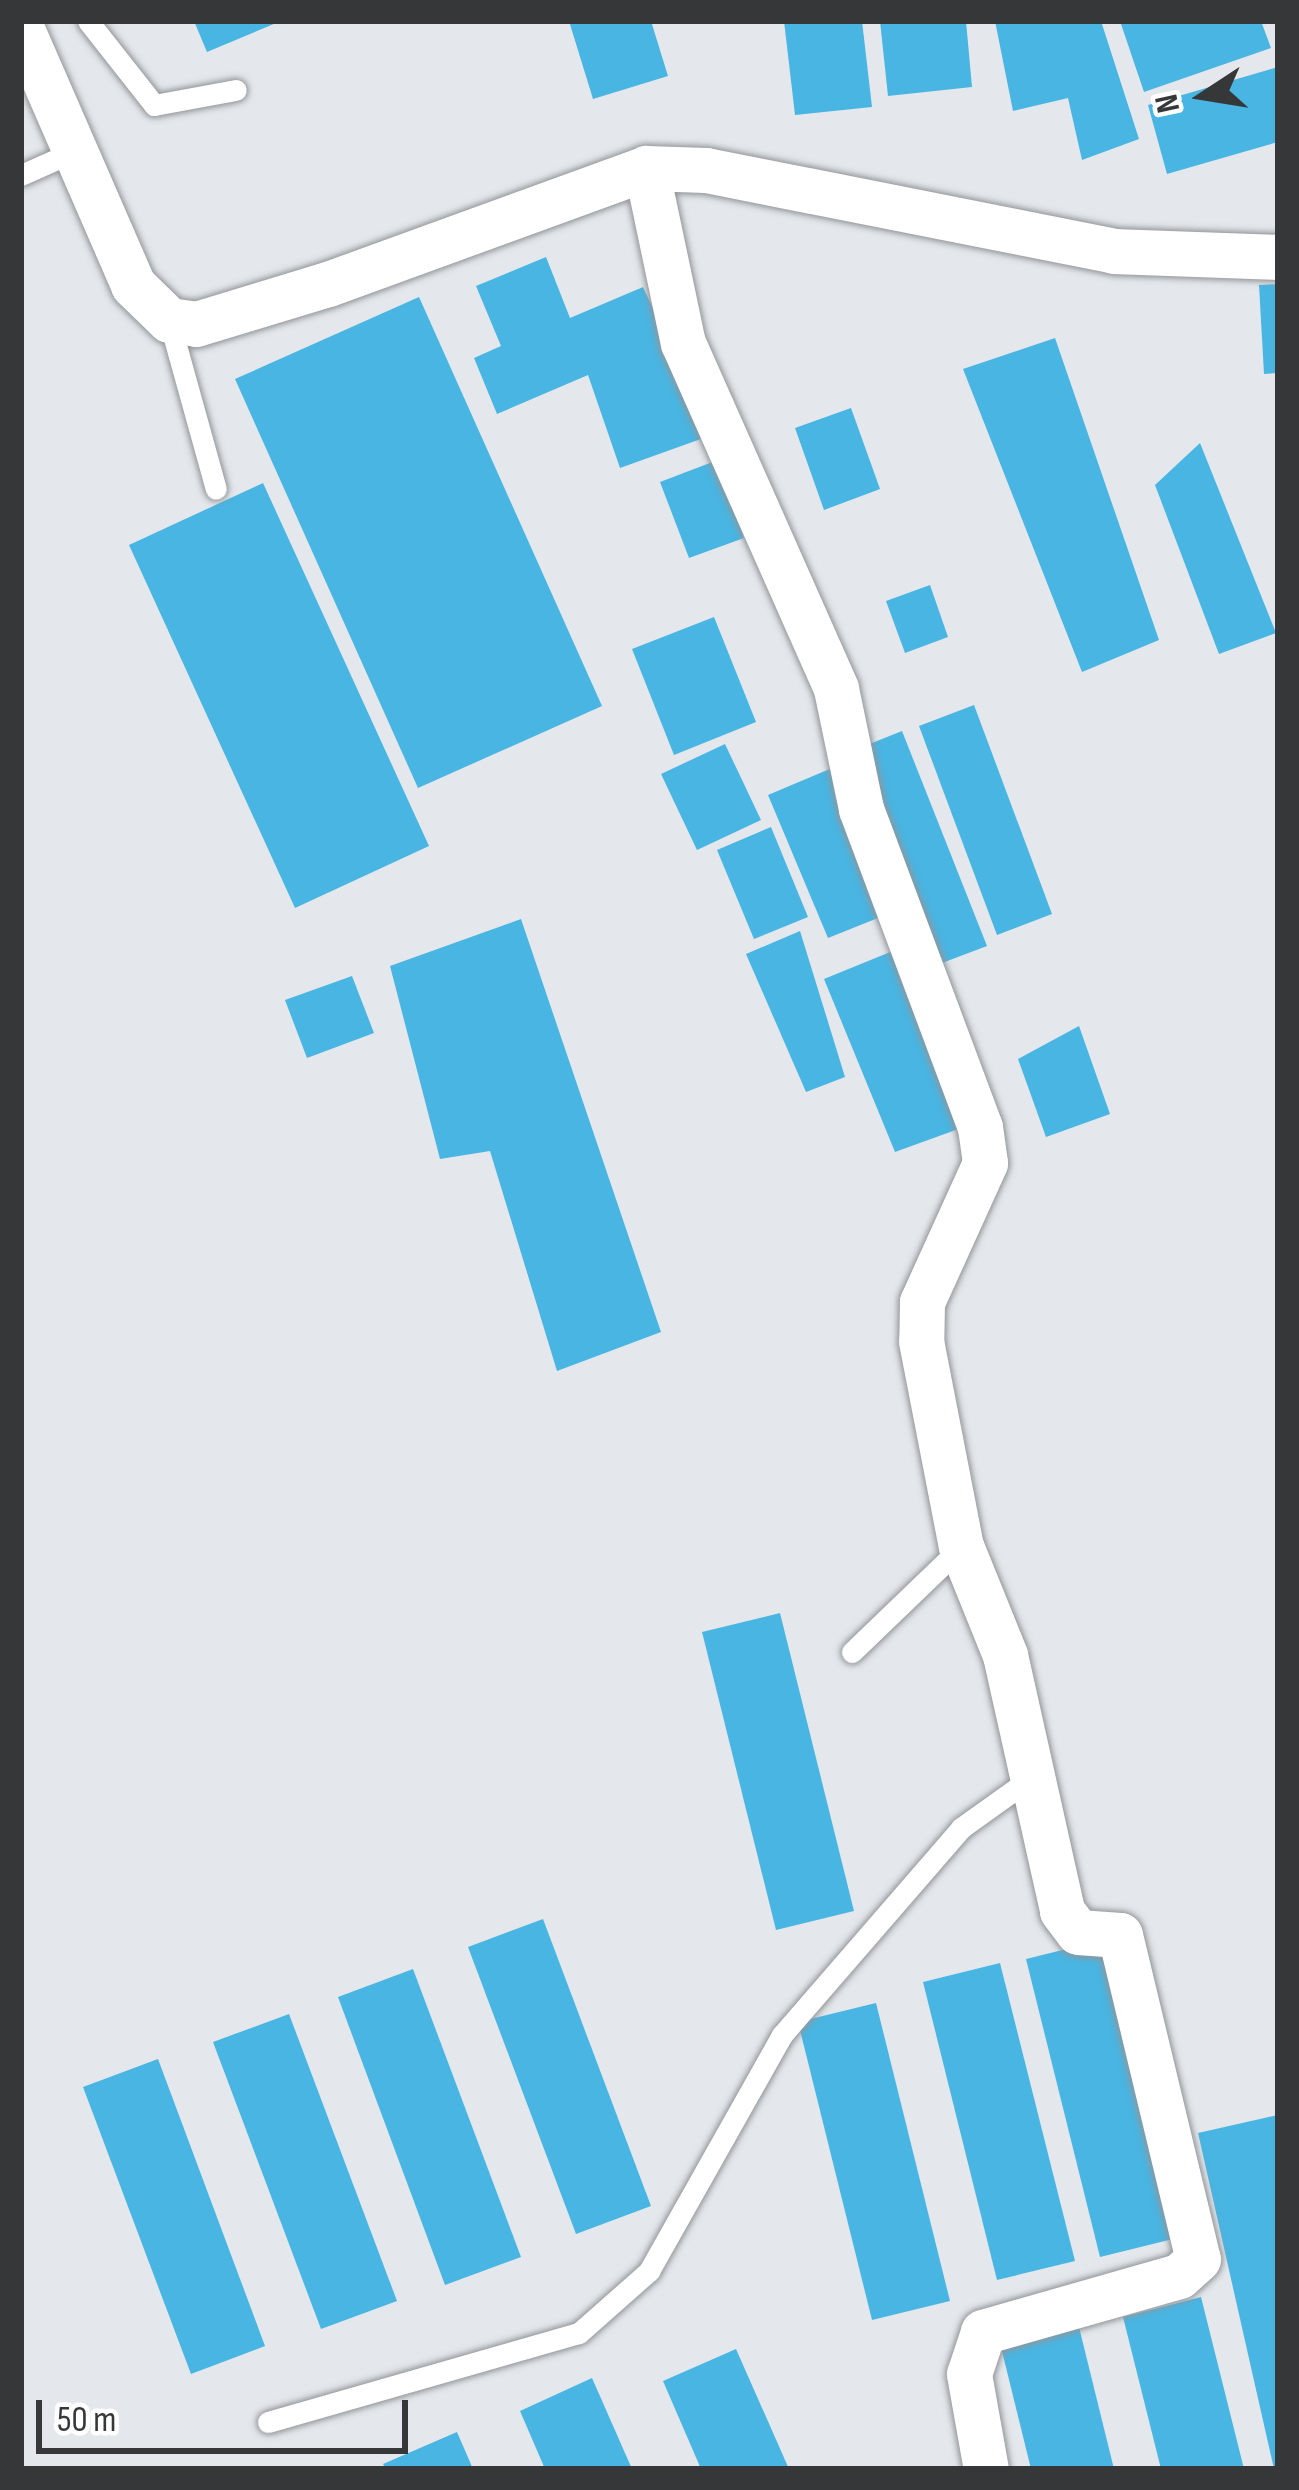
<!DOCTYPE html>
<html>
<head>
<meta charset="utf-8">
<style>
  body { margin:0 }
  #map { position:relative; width:1299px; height:2490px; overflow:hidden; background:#e4e8ec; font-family:"Sofia Sans Condensed",sans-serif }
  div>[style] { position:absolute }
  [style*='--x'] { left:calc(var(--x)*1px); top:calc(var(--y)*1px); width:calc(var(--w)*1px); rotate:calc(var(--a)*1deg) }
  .building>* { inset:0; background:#49b5e2 }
  .roads { filter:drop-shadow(0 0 3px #929599) drop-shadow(0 0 3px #929599) }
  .service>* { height:21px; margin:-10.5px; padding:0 10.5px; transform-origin:10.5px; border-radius:10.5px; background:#fff }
  .minor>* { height:45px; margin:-22.5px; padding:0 22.5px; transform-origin:22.5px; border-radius:22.5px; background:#fff }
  span { translate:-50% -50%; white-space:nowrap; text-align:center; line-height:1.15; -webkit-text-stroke:10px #fff; paint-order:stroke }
  .frame { position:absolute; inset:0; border:24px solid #353738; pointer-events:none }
  .north { position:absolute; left:1143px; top:36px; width:120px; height:120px; -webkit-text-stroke:9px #fff; paint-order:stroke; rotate:258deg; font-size:33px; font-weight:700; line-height:48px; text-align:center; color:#353738 }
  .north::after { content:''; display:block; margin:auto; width:42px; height:54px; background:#353738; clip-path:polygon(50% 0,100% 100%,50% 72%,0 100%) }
  .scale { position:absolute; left:36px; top:2400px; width:372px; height:54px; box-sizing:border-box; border:6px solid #353738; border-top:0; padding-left:15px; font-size:36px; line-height:42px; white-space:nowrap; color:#353738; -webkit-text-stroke:9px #fff; paint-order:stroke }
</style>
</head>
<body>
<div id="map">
  <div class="building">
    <i style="clip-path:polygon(194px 21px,281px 21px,207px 52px)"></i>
    <i style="clip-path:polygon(569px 21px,651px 21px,668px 76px,593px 99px)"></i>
    <i style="clip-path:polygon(784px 21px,862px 21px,872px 107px,795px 115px)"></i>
    <i style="clip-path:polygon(880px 21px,966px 21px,972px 87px,888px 96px)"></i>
    <i style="clip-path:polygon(995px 21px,1101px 21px,1139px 139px,1082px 160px,1068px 98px,1013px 111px)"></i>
    <i style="clip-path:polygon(1120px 21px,1261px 21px,1271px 48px,1144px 92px)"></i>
    <i style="clip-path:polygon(1278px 67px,1278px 142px,1167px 174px,1148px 105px)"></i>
    <i style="clip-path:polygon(546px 257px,570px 318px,643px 287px,712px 435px,620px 468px,588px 375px,497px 414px,474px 358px,501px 346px,476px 286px)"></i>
    <i style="clip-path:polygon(1278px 284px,1278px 373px,1264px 374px,1259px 285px)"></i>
    <i style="clip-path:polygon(419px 297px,602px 706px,418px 788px,235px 379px)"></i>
    <i style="clip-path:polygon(1055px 338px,1159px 640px,1082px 672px,963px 369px)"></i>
    <i style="clip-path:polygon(851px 408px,880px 489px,824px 510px,795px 428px)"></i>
    <i style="clip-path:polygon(1200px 443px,1276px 633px,1219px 654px,1155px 485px)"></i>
    <i style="clip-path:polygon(715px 461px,744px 538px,689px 558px,660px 482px)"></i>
    <i style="clip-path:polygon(263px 483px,429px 846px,295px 908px,129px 545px)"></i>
    <i style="clip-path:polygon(930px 585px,948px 637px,905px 653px,886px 601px)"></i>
    <i style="clip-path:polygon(714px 617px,756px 722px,674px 755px,632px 649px)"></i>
    <i style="clip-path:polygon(974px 705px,1052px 914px,997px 935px,919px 726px)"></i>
    <i style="clip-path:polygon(902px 731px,987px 946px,942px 963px,857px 749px)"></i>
    <i style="clip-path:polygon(725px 744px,761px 820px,697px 850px,661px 774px)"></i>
    <i style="clip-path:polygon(832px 768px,893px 912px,828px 938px,768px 795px)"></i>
    <i style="clip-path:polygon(771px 827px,808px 917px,754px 939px,717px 850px)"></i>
    <i style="clip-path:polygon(521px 919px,661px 1332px,557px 1371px,490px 1151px,440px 1159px,390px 966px)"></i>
    <i style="clip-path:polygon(800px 931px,845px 1077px,806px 1092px,746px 954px)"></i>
    <i style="clip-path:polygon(900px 948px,975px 1123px,895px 1152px,824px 979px)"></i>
    <i style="clip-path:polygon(352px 976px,374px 1033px,307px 1058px,285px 1000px)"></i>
    <i style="clip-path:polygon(1079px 1026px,1110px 1114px,1046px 1137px,1018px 1059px)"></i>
    <i style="clip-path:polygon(780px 1613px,854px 1911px,776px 1930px,702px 1632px)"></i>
    <i style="clip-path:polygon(543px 1919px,651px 2206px,576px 2234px,468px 1947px)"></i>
    <i style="clip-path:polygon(1103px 1940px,1177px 2238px,1100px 2257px,1026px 1959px)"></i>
    <i style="clip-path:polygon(1000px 1963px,1075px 2261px,997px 2280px,923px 1982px)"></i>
    <i style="clip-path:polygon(413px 1969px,521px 2257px,445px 2285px,338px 1997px)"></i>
    <i style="clip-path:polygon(876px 2003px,950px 2301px,872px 2320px,798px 2022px)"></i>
    <i style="clip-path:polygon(289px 2014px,397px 2301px,321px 2329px,213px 2042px)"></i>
    <i style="clip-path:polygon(158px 2059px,265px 2346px,191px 2374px,83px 2087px)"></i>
    <i style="clip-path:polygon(1278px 2115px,1278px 2469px,1274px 2469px,1198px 2133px)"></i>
    <i style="clip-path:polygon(1201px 2297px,1244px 2469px,1161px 2469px,1123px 2317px)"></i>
    <i style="clip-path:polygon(1078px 2323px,1114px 2469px,1031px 2469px,1000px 2343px)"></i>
    <i style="clip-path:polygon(736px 2349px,789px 2469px,701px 2469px,663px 2381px)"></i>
    <i style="clip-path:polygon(592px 2378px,632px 2469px,545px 2469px,520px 2411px)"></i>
    <i style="clip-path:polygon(457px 2432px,473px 2469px,386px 2469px,383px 2464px)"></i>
  </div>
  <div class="roads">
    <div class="service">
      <i style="--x:88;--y:21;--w:107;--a:51.8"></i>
      <i style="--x:154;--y:105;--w:83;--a:-10.4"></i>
      <i style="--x:21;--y:175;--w:59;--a:-24"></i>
      <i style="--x:169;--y:320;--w:175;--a:74.5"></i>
      <i style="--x:852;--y:1652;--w:151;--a:-43.9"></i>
      <i style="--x:268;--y:2422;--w:323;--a:-16"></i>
      <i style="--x:579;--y:2333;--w:94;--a:-41.5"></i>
      <i style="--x:649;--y:2271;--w:271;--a:-60.6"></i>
      <i style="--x:782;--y:2035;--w:274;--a:-49.1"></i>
      <i style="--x:961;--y:1828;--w:91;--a:-35.6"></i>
    </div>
    <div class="minor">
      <i style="--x:21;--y:27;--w:281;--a:66.5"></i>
      <i style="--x:133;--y:285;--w:50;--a:44.2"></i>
      <i style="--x:169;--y:320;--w:27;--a:8"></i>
      <i style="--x:196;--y:324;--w:138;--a:-16.9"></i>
      <i style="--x:328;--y:284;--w:338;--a:-20"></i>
      <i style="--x:646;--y:168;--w:60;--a:1.9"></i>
      <i style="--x:706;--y:170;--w:416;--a:11.2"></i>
      <i style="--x:1114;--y:251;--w:164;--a:2.1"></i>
      <i style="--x:646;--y:168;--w:179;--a:78.1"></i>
      <i style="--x:683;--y:343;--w:378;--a:66.1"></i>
      <i style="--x:836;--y:689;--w:123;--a:78.2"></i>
      <i style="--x:861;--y:809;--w:340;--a:69.5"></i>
      <i style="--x:980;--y:1127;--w:36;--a:82"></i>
      <i style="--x:985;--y:1163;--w:153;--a:114.4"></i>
      <i style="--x:922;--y:1302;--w:39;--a:91"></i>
      <i style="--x:921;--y:1341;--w:209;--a:79"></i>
      <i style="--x:961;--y:1546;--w:118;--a:68"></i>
      <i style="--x:1005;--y:1655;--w:262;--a:77.4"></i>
      <i style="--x:1062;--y:1911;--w:26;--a:53"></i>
      <i style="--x:1078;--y:1932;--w:42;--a:4.1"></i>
      <i style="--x:1120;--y:1935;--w:333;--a:76.5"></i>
      <i style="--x:1198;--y:2259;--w:25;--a:138"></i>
      <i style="--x:1179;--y:2276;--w:204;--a:164.1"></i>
      <i style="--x:983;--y:2332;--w:44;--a:108.4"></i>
      <i style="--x:969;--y:2374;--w:97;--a:79.9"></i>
    </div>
  </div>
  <div class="frame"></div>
  <div class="north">N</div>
  <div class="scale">50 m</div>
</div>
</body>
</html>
